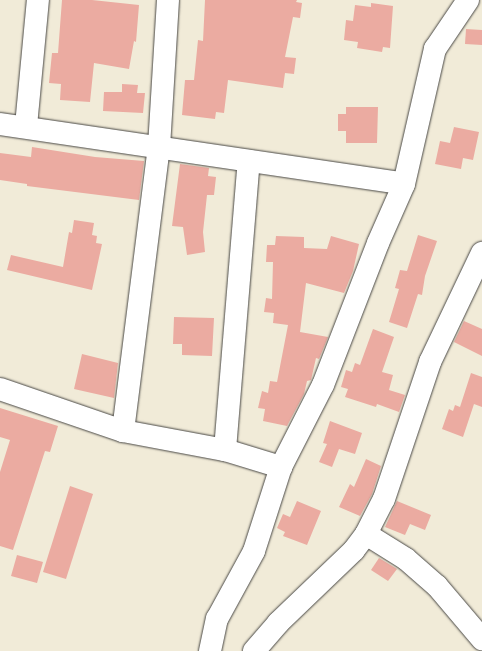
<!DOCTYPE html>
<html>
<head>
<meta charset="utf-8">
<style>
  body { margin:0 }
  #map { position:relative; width:482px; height:651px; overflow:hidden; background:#f1ebd8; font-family:Sriracha,sans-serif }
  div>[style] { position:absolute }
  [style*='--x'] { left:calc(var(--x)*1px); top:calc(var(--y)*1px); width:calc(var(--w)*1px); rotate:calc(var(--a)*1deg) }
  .building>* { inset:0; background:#ebaba1 }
  .roads { filter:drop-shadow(0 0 1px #494845) drop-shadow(0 0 1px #494845) }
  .minor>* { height:22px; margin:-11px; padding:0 11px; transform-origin:11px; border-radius:11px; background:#fff }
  span { translate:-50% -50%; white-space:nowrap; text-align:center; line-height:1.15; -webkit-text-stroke:4px #f6f6f2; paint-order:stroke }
</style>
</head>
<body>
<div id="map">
  <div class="building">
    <i style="clip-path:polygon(62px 0,92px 0,139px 5px,136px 42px,134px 41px,129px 69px,94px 63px,90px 102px,60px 100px,61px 84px,49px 83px,52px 53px,58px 53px)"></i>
    <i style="clip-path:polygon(205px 0,297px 0,296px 2px,302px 3px,300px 18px,293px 17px,285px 57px,296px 58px,294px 74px,285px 73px,283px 88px,228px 80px,224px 113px,216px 112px,215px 119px,182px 115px,185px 80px,194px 80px,198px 40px,203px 41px)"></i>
    <i style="clip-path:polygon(371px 3px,393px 6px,390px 48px,383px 47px,382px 52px,357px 48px,358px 42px,344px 40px,346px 20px,353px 21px,355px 5px,371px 7px)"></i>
    <i style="clip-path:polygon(466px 29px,482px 30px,482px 45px,465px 44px)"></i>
    <i style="clip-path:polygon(122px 84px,138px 85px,137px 93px,145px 93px,143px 113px,103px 111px,104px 92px,122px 92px)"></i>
    <i style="clip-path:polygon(346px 107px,378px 107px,377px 143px,346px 143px,346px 131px,338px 131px,338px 114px,346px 114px)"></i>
    <i style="clip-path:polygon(454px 127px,479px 132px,473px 160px,463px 158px,461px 169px,435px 164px,440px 141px,450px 143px)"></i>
    <i style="clip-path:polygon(32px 147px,95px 157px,144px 161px,139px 200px,27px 186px,27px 184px,0 180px,0 153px,31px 157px)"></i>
    <i style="clip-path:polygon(180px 164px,209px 168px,208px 176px,216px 177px,214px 195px,207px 195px,203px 232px,205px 252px,187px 255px,183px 227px,172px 226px)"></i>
    <i style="clip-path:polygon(74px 220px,94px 223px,92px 235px,97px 236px,96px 243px,102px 244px,92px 290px,7px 270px,11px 255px,63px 267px,69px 232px,72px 233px)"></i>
    <i style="clip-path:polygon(418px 235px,437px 241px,425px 276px,422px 295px,418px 294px,407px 328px,389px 322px,399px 289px,395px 288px,400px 270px,407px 271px)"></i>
    <i style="clip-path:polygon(276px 236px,304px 237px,304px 248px,327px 249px,331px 236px,359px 244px,353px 271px,344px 293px,306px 283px,300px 332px,328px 337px,319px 359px,316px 358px,311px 380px,307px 381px,304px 394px,287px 426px,263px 421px,265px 409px,258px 408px,262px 391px,268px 393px,270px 381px,277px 382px,288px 325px,273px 323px,274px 313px,264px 312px,266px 298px,272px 299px,273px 262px,266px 262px,267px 245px,275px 245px)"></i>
    <i style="clip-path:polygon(174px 317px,214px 318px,212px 356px,182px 355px,182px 344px,173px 344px)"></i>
    <i style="clip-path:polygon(464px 321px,482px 329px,482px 356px,454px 342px)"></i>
    <i style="clip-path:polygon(373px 329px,394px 337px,382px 372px,393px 375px,389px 390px,405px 395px,399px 412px,377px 404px,376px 407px,345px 397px,348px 389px,341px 387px,346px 370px,352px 372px,355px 363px,360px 365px)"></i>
    <i style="clip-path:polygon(82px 354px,118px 363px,114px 398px,74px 389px)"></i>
    <i style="clip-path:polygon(471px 373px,482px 377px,482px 407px,474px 404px,463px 437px,442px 429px,449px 409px,453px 411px,455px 405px,460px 407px)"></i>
    <i style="clip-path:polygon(0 408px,58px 426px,50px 452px,45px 451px,13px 550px,0 546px,0 472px,10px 440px,0 437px)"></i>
    <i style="clip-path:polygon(330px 421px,362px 433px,355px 454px,339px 449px,332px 467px,319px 462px,327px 444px,323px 443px)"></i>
    <i style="clip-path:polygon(366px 459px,381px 466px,372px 494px,360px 516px,339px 507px,350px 484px,354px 487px)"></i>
    <i style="clip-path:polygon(70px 486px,93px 494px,66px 579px,43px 572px)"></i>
    <i style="clip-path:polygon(297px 501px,321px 511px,307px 545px,283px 536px,285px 532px,277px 528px,283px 514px,290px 517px)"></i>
    <i style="clip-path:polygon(397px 501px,431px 515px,425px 530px,410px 524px,405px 535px,385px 527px)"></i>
    <i style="clip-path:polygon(17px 555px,43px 562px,37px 583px,11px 576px)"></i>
    <i style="clip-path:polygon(379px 558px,397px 569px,388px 581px,371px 570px)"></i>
  </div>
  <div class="roads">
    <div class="minor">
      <i style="--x:0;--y:124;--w:408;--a:8.4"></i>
      <i style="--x:26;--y:126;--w:127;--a:-84.6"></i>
      <i style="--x:0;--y:389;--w:130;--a:18.9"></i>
      <i style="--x:123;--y:431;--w:104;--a:10.6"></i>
      <i style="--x:225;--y:450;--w:59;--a:16.9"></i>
      <i style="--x:123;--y:431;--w:286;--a:-82.8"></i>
      <i style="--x:159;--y:147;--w:147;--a:-86.5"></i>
      <i style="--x:225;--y:450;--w:290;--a:-85.3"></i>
      <i style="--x:366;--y:534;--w:47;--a:32"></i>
      <i style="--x:406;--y:559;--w:41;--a:41.1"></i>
      <i style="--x:437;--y:586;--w:70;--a:49.7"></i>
      <i style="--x:210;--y:651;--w:33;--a:-78"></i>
      <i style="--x:217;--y:619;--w:77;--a:-61.4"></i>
      <i style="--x:254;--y:551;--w:88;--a:-72.2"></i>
      <i style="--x:281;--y:467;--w:92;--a:-62.9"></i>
      <i style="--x:323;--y:385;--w:152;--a:-68.8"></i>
      <i style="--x:378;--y:243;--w:64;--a:-66.2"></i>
      <i style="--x:404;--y:184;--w:139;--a:-77.1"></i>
      <i style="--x:435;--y:49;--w:59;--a:-56"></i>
      <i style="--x:254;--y:651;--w:37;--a:-49"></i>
      <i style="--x:278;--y:623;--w:105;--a:-43.8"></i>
      <i style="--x:354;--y:550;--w:20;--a:-53"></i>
      <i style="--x:366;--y:534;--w:39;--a:-63"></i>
      <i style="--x:384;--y:499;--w:145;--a:-71.4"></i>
      <i style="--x:430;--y:362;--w:121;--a:-64.5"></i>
    </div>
  </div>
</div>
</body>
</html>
